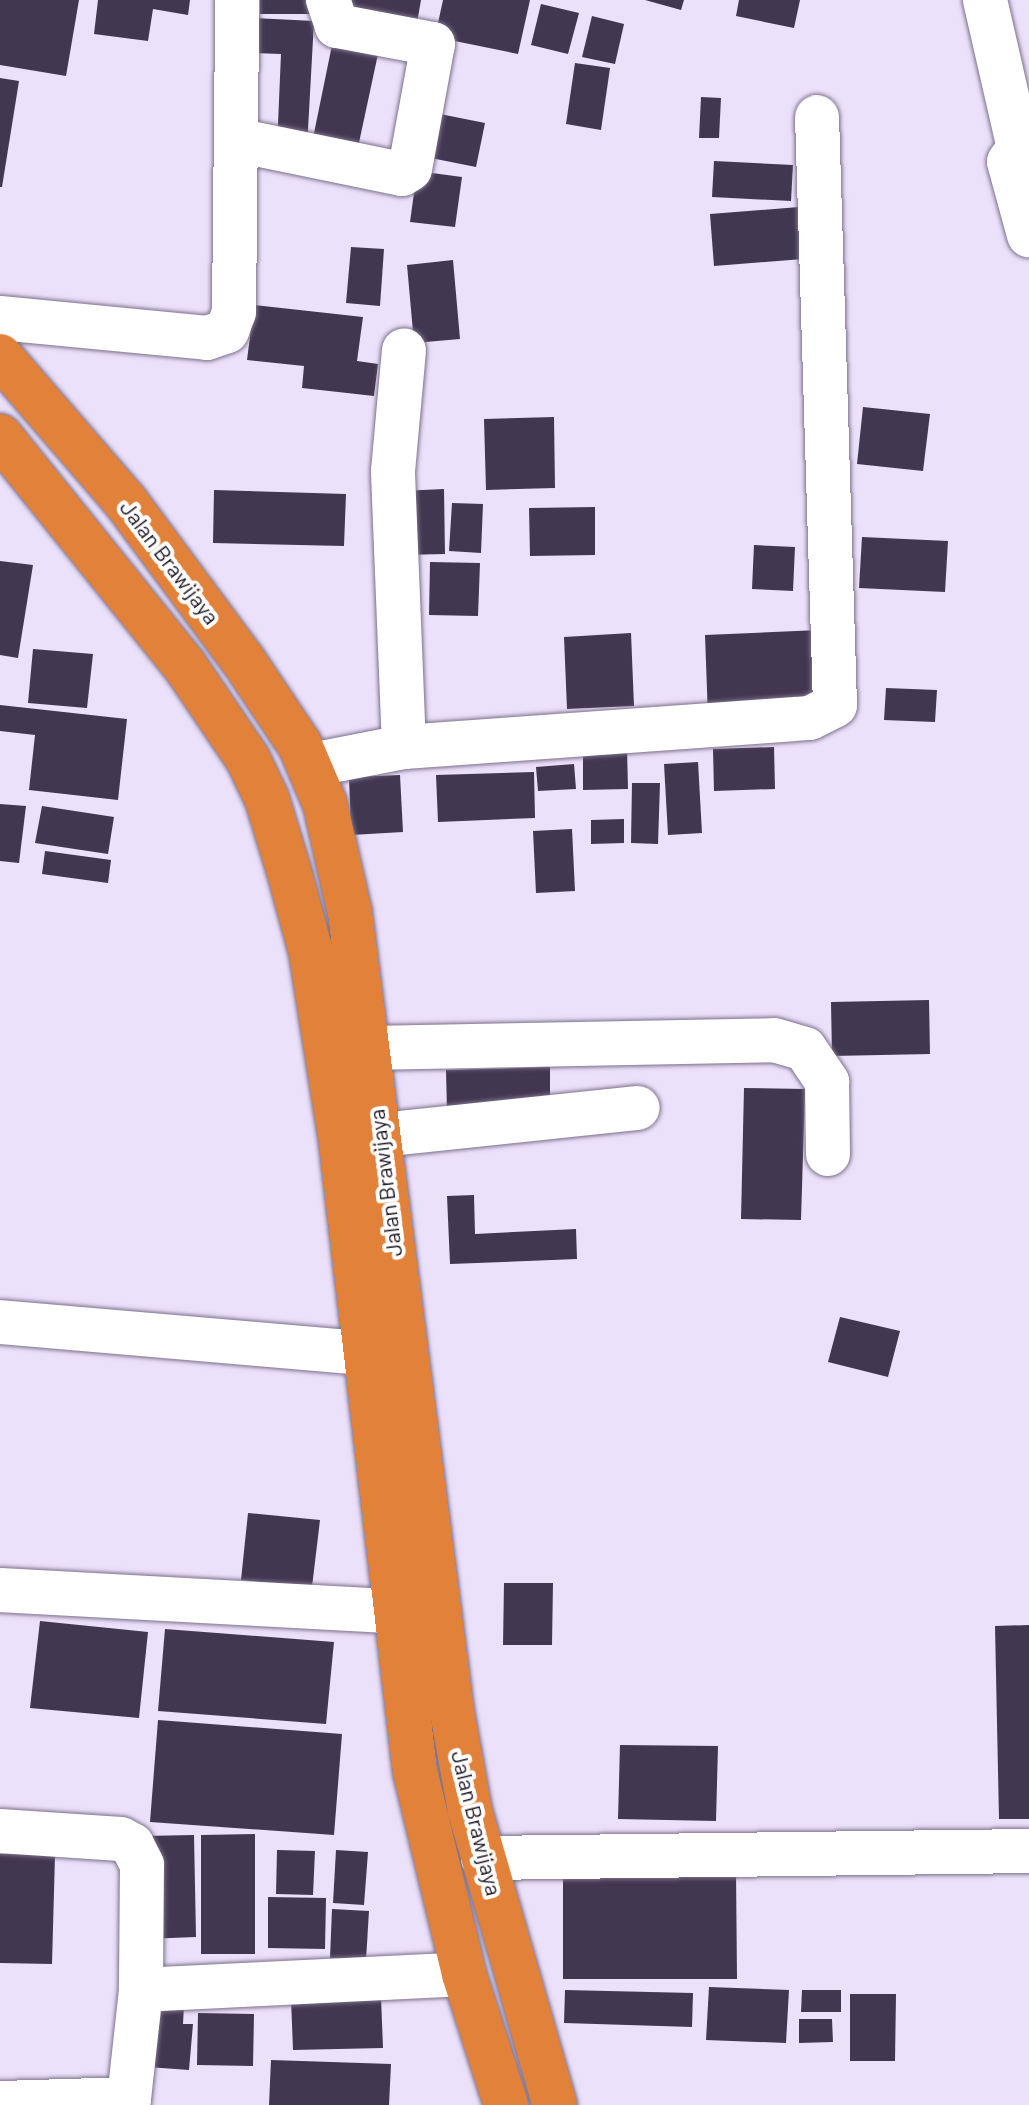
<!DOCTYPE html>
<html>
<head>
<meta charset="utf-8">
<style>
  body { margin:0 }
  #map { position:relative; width:1029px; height:2105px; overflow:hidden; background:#ece1fb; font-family:Barlow,sans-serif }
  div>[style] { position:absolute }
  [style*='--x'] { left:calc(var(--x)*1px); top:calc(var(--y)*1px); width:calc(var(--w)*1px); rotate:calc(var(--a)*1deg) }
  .building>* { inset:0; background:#423750 }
  .roads { filter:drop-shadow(0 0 2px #7c708c) drop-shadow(0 0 2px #7c708c) }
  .minor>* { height:44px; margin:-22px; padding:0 22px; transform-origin:22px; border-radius:22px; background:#fff }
  .highway>* { height:44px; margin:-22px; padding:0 22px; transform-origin:22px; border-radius:22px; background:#e2823a }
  span { translate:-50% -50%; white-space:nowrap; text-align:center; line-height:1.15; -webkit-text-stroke:8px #fff; paint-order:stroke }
  .street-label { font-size:22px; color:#1e1925 }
</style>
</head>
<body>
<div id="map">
  <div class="building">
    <i style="clip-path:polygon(0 0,79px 0,66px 76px,0 65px)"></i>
    <i style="clip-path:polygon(98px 0,190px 0,188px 15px,153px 9px,148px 41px,94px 34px)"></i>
    <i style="clip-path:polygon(260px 0,313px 0,312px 14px,260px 14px)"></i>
    <i style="clip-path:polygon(339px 0,421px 0,417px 23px,338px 10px)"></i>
    <i style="clip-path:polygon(443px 0,530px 0,518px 54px,435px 37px)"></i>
    <i style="clip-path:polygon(645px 0,684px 0,681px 10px)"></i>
    <i style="clip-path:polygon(739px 0,800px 0,794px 28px,736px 16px)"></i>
    <i style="clip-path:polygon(541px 4px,579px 13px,568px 54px,531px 45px)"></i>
    <i style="clip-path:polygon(592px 16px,624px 24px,615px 64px,582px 57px)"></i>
    <i style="clip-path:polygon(252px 18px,314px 21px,307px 148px,277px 147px,281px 54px,251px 53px)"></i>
    <i style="clip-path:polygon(332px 45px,378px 54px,357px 152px,312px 143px)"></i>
    <i style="clip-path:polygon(575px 63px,610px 68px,601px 130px,566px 124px)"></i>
    <i style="clip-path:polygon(0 78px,19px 81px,2px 187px,0 187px)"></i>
    <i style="clip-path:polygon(701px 97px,721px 98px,719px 138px,699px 138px)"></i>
    <i style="clip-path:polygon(425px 111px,485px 123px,476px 167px,416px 155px)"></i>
    <i style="clip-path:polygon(714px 161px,793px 165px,791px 201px,712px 197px)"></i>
    <i style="clip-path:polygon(417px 171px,462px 177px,455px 227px,410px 222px)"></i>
    <i style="clip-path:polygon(799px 207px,803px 259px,714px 266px,710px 214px)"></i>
    <i style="clip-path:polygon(351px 247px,384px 249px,380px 306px,346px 303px)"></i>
    <i style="clip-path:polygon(453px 260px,460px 339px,414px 343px,407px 265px)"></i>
    <i style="clip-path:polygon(254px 305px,363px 317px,357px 361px,378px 364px,374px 396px,302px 388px,304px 366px,247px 360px)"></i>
    <i style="clip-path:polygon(863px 407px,930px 414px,923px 471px,857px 464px)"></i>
    <i style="clip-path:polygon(554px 417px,555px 488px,486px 490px,484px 419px)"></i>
    <i style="clip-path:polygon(444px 489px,445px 554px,402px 555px,401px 491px)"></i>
    <i style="clip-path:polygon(214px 490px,346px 494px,344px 546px,213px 543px)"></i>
    <i style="clip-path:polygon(452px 503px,483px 504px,481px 553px,449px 551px)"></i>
    <i style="clip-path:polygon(595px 507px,595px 555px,530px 556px,529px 508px)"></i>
    <i style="clip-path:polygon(862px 537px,948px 541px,945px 592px,859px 588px)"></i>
    <i style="clip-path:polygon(754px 545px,795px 547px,793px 591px,752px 589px)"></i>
    <i style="clip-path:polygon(0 561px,33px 565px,18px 658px,0 655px)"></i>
    <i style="clip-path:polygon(430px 562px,480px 563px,478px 616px,429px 615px)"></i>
    <i style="clip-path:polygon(819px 630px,822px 713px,708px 717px,705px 635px)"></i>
    <i style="clip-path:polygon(631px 633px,634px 706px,567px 709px,564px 637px)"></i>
    <i style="clip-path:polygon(33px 649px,93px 654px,87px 708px,28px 703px)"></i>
    <i style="clip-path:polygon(886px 688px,937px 690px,935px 722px,884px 720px)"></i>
    <i style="clip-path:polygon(0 705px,127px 719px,118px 800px,29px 790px,35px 735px,0 731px)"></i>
    <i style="clip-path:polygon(774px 747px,775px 789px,714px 791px,713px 749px)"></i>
    <i style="clip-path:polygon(627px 749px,628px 789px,583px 790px,583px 750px)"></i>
    <i style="clip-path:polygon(698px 762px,702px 833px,668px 835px,664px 764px)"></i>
    <i style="clip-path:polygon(574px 764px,576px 789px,538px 791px,536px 767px)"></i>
    <i style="clip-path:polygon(534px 772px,535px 818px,438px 822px,436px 775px)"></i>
    <i style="clip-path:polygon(400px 775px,403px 832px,351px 835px,349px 777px)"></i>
    <i style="clip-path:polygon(632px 783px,660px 783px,658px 844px,631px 843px)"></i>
    <i style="clip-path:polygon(0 804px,26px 806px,19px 863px,0 861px)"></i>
    <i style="clip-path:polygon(42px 806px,114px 817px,108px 854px,35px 843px)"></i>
    <i style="clip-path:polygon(624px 819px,624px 843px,591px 844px,591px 820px)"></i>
    <i style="clip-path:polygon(572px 829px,575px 891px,536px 893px,533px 831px)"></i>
    <i style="clip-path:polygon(45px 851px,111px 860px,108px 883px,42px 874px)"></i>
    <i style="clip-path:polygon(929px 1000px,930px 1054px,832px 1056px,831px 1002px)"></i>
    <i style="clip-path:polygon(550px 1067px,550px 1107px,447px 1111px,446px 1070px)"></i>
    <i style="clip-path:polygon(744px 1088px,805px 1089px,801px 1220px,741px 1219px)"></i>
    <i style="clip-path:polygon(474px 1195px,475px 1234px,576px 1229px,577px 1259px,450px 1264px,447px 1196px)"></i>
    <i style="clip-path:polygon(840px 1317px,900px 1331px,888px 1377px,828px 1362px)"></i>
    <i style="clip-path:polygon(248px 1513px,320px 1520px,312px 1587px,241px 1580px)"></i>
    <i style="clip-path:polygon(504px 1583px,553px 1583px,552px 1645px,503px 1645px)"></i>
    <i style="clip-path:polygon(40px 1621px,148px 1632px,139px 1718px,30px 1708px)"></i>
    <i style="clip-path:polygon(1029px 1625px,1029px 1819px,999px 1819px,995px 1626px)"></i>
    <i style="clip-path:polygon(165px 1629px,334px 1642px,326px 1724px,158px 1711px)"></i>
    <i style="clip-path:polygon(158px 1720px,342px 1734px,334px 1835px,150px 1822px)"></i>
    <i style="clip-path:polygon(620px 1745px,718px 1746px,716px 1821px,618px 1819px)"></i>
    <i style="clip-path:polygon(255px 1834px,255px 1954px,201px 1954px,201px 1835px)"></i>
    <i style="clip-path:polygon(194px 1835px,196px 1937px,145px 1939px,143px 1836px)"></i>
    <i style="clip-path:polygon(277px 1850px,315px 1851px,313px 1895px,276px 1894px)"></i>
    <i style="clip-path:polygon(336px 1850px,368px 1852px,364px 1905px,333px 1903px)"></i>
    <i style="clip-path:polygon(0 1854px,55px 1855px,52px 1964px,0 1963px)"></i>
    <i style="clip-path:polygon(736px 1871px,737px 1979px,563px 1979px,563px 1872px)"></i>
    <i style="clip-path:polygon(268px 1897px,326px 1898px,325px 1949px,268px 1948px)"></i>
    <i style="clip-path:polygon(332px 1909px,369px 1911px,366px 1960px,330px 1958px)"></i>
    <i style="clip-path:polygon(709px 1987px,789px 1990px,786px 2043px,706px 2040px)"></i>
    <i style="clip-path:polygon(565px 1990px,693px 1993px,692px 2027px,564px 2023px)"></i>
    <i style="clip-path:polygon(802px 1990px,841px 1990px,841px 2012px,801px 2012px)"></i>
    <i style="clip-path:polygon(850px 1994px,896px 1994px,895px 2061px,850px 2061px)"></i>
    <i style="clip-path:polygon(381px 1997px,383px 2048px,293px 2050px,291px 1999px)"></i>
    <i style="clip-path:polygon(145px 2002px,184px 2005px,183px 2024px,193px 2024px,189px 2070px,148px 2067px)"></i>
    <i style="clip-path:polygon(198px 2013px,254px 2014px,253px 2066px,197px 2065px)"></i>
    <i style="clip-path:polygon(799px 2019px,832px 2019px,833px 2042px,799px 2043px)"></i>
    <i style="clip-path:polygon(271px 2060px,391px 2064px,389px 2105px,269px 2105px)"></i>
  </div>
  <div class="roads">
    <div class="minor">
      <i style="--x:985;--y:0;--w:152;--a:77.1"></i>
      <i style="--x:236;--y:140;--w:169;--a:11.6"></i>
      <i style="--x:402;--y:174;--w:9;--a:-32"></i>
      <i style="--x:410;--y:169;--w:127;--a:-79.6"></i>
      <i style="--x:433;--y:44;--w:98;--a:-169.4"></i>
      <i style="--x:337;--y:26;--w:28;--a:-109"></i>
      <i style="--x:1029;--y:146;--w:10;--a:169"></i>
      <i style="--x:1019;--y:148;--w:17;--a:126"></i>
      <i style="--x:1009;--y:162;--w:76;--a:74.7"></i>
      <i style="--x:0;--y:318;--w:208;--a:5.5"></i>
      <i style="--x:207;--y:338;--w:21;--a:-19"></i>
      <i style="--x:227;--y:331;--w:20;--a:-70"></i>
      <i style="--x:234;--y:312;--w:312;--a:-89.4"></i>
      <i style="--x:404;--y:747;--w:276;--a:-92.3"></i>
      <i style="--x:393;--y:471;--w:121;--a:-84.8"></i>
      <i style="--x:311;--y:765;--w:95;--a:-11"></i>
      <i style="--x:404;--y:747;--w:407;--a:-4.1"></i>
      <i style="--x:810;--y:718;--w:28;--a:-27"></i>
      <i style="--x:835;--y:705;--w:588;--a:-91.75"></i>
      <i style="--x:368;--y:1048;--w:406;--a:-1.1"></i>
      <i style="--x:774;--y:1040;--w:32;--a:16"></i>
      <i style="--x:805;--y:1049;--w:40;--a:56"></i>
      <i style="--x:827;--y:1082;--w:72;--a:89.2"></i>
      <i style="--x:380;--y:1135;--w:259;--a:-6"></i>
      <i style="--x:0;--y:1322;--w:366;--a:4.9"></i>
      <i style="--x:0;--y:1590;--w:394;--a:3.1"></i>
      <i style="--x:0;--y:1831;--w:121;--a:3.8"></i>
      <i style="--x:121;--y:1839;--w:13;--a:29"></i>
      <i style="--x:132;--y:1845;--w:22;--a:63"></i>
      <i style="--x:142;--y:1865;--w:125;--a:90.5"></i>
      <i style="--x:141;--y:1990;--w:110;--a:96.3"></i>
      <i style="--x:129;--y:2099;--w:129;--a:178.2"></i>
      <i style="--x:483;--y:1858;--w:546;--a:-0.73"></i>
      <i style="--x:141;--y:1990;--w:323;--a:-2.8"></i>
    </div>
    <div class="highway">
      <i style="--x:0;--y:356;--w:193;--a:49.2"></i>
      <i style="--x:126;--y:502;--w:197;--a:53.5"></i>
      <i style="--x:243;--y:660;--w:102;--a:56.2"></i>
      <i style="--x:300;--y:745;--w:64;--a:67"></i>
      <i style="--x:325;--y:804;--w:112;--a:77.1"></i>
      <i style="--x:350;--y:913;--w:805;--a:82.72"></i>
      <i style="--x:452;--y:1712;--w:101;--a:79.7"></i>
      <i style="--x:470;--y:1811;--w:306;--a:73.9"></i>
      <i style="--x:0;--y:436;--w:295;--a:51.2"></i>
      <i style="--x:185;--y:666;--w:112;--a:55.9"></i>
      <i style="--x:248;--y:759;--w:44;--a:64.6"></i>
      <i style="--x:267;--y:799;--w:75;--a:73"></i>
      <i style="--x:289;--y:871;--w:84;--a:74.8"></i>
      <i style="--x:311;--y:952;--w:192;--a:81"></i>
      <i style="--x:341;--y:1142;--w:633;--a:83.29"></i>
      <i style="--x:415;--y:1771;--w:209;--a:76.4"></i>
      <i style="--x:464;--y:1974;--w:138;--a:72.2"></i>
    </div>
  </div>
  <div class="street-label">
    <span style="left:170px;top:562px;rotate:53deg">Jalan Brawijaya</span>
    <span style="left:385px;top:1183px;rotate:-97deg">Jalan Brawijaya</span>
    <span style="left:477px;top:1823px;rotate:76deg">Jalan Brawijaya</span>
  </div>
</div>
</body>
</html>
